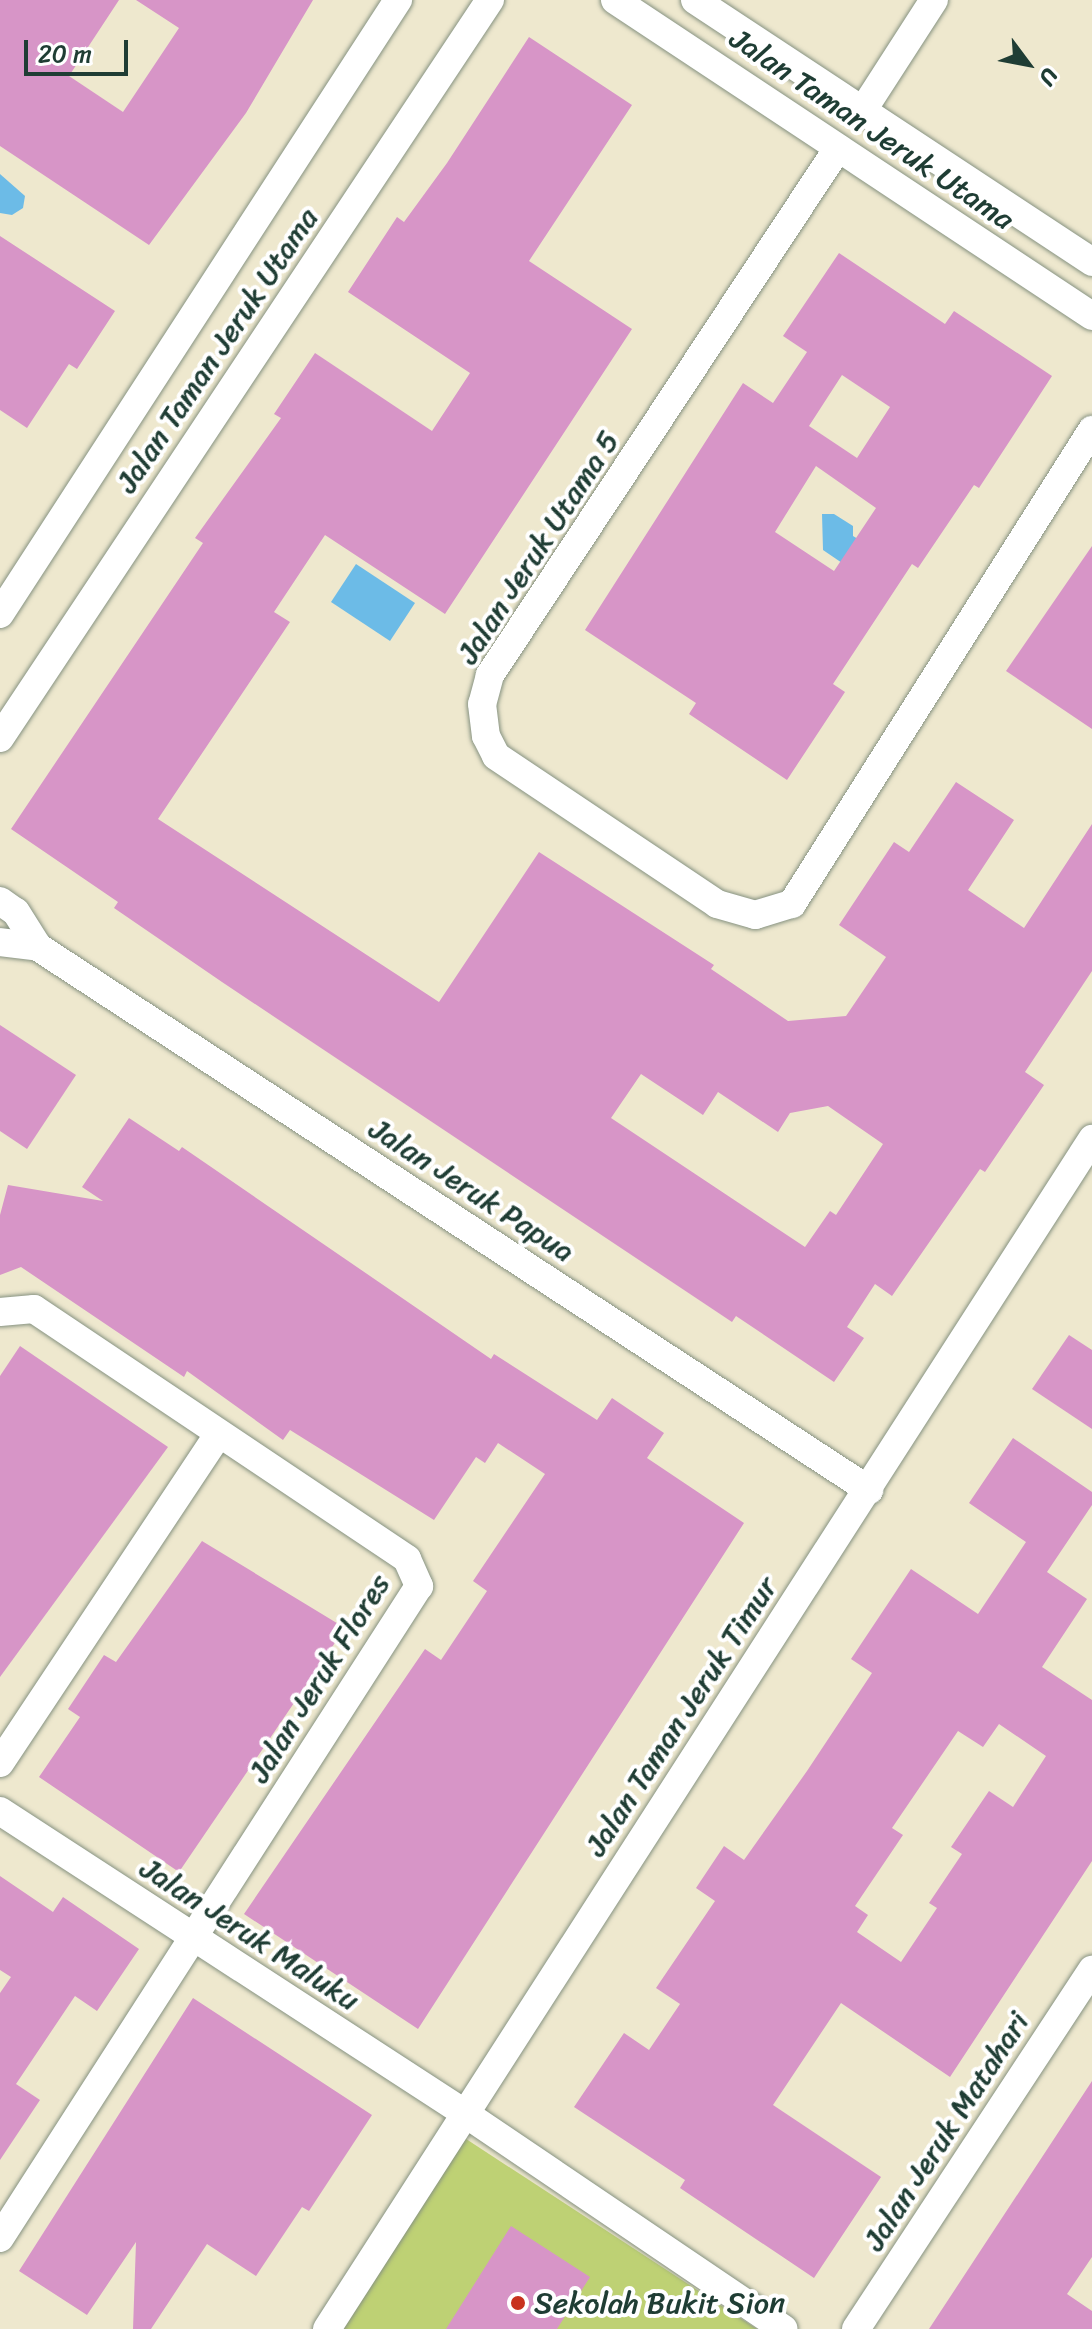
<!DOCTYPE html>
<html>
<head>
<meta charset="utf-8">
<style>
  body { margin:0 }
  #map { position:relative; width:1092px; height:2329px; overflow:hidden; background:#eee8ce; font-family:Sriracha,sans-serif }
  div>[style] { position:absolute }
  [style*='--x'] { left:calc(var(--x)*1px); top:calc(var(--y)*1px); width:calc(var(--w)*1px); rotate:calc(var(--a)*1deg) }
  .green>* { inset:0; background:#bed174 }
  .water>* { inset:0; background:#6cbbe7 }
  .building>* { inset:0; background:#d795c7 }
  .roads { filter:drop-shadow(0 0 2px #869281) drop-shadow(0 0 2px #869281) }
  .minor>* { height:28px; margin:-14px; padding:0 14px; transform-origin:14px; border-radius:14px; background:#fff }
  .dots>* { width:22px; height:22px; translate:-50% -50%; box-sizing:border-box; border:4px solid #fff; border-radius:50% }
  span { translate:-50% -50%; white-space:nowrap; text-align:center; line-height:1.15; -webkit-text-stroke:8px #fff; paint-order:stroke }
  .street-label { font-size:30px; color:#1f3d34 }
  .poi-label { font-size:30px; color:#1f3d34 }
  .left { translate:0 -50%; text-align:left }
  .north { position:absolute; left:988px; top:24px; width:80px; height:80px; -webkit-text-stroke:6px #fff; paint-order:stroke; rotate:122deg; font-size:22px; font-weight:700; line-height:32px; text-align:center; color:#1f3d34 }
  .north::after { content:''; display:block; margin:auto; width:28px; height:36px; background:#1f3d34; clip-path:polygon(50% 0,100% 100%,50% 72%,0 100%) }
  .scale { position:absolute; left:24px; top:40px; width:104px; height:36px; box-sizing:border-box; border:4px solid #1f3d34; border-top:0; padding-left:10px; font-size:24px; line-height:28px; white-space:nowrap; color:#1f3d34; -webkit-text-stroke:6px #fff; paint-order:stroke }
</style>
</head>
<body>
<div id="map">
  <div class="green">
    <i style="clip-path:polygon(457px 2133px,757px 2329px,333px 2329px)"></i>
  </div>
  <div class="water">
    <i style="clip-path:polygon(0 174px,25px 196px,23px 208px,12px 215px,0 213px)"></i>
    <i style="clip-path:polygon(822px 514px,834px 514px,853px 526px,853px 536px,886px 556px,870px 582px,823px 550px)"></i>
    <i style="clip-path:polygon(356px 564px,415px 603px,390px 641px,331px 602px)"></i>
  </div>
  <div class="building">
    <i style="clip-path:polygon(0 0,119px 0,69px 76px,123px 112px,179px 28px,136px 0,313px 0,246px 113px,149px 245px,0 146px)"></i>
    <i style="clip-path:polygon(evenodd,529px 37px,632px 105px,529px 261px,632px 329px,445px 614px,325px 535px,274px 612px,290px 622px,158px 819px,439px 1002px,539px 852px,714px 965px,711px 969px,788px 1021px,846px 1016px,886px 957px,839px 925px,894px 842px,909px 852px,956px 782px,1014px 820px,968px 890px,1024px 928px,1092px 824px,1092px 971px,1025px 1072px,1044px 1085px,985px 1172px,980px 1169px,892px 1296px,875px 1284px,847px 1327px,864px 1338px,834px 1382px,736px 1316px,732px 1322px,222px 982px,114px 908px,118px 902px,11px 829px,203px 543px,195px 538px,281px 418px,274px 414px,315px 353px,432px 431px,470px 373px,348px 292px,397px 217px,404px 222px,447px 163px,529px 37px,641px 1074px,703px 1115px,718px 1092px,778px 1132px,790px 1113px,828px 1106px,883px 1144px,836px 1215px,830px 1211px,805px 1247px,611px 1118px,641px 1074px)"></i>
    <i style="clip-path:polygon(0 236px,115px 311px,77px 369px,69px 364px,27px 428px,0 410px)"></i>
    <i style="clip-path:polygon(evenodd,839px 253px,945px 324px,954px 311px,1052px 376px,979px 488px,974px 485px,918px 568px,912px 564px,833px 684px,845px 692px,787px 780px,689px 714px,696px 703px,585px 630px,743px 383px,773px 403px,807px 352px,783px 336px,839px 253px,842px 375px,890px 407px,857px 458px,809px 426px,842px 375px,839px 253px,816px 466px,876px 508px,834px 571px,775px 532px,816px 466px)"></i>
    <i style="clip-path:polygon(1092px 546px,1092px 729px,1006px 671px)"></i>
    <i style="clip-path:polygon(0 1025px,76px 1075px,27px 1149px,0 1131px)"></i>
    <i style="clip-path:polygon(129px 1118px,179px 1151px,182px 1147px,491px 1359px,494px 1354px,597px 1420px,612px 1398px,664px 1433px,647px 1458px,744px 1523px,418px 2029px,244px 1914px,425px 1649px,441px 1660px,487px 1591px,473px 1581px,545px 1474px,498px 1443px,485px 1463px,476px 1457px,434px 1520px,290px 1430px,283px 1440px,187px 1371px,184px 1377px,21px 1267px,0 1275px,0 1215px,8px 1185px,103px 1201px,82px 1187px)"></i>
    <i style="clip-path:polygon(1069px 1335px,1092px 1350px,1092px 1429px,1032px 1389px)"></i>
    <i style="clip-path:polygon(20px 1346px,168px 1447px,0 1677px,0 1376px)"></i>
    <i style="clip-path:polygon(evenodd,1013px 1438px,1092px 1492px,1092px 1505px,1047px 1572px,1087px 1599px,1042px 1667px,1092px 1700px,1092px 1861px,950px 2077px,841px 2003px,773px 2105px,881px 2177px,814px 2278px,680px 2188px,685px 2180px,574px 2107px,624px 2033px,649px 2050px,680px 2004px,656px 1988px,715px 1901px,696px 1888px,724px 1846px,744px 1860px,807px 1771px,872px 1673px,851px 1659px,911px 1569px,978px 1614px,1026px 1542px,969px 1503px,1013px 1438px,999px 1724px,1046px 1756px,1013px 1807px,989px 1791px,951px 1847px,962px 1854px,929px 1903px,937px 1908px,901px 1962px,857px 1932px,868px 1915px,855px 1906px,903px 1835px,892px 1828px,958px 1731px,983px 1747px,999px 1724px)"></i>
    <i style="clip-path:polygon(202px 1541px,345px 1628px,179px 1872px,39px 1777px,80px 1717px,68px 1709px,104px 1655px,116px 1662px)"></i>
    <i style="clip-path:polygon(0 1876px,53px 1912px,63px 1897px,139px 1949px,97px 2011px,75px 1996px,16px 2084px,40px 2100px,0 2160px,0 1993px,11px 1977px,0 1970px)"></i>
    <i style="clip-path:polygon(193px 1998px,372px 2115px,309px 2211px,302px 2207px,256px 2276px,207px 2244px,151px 2329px,133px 2329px,136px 2242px,87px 2315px,19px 2271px)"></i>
    <i style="clip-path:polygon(1092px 2081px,1092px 2257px,1067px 2294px,1092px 2311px,1092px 2329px,929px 2329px)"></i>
    <i style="clip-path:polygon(511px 2226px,590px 2277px,557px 2329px,446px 2329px)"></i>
  </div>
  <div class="roads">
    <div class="minor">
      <i style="--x:615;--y:0;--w:572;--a:33.52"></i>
      <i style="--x:695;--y:0;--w:476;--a:33.4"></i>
      <i style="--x:863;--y:110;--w:131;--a:-57.2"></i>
      <i style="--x:838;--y:148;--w:632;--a:123.44"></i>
      <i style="--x:490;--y:675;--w:30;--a:105"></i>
      <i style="--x:482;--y:704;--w:32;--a:83"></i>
      <i style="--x:486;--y:736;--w:22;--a:63"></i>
      <i style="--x:496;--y:756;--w:266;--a:33.8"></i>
      <i style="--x:717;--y:904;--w:40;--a:16"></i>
      <i style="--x:755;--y:915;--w:39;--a:-17"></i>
      <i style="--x:792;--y:904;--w:561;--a:-57.67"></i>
      <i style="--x:0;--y:614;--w:732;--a:-57.05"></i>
      <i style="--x:0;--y:738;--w:886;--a:-56.42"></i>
      <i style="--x:0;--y:901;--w:19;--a:35"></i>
      <i style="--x:16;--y:912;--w:41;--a:57.8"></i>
      <i style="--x:38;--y:947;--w:993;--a:33.16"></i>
      <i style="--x:0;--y:942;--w:38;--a:7"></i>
      <i style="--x:0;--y:1312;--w:34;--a:-5"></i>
      <i style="--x:34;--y:1309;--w:449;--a:33.8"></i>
      <i style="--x:407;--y:1559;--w:30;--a:66"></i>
      <i style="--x:419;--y:1586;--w:775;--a:122.73"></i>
      <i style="--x:0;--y:1763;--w:394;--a:-56.4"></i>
      <i style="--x:0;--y:1811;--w:552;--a:33.03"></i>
      <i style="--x:463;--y:2112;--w:387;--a:34.1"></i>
      <i style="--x:327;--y:2329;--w:1415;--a:-57.26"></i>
      <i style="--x:856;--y:2329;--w:430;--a:-56.7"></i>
    </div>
  </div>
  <div class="dots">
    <i style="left:518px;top:2303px;background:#c8321e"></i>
  </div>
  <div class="street-label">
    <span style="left:872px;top:129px;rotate:34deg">Jalan Taman Jeruk Utama</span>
    <span style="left:217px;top:350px;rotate:-56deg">Jalan Taman Jeruk Utama</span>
    <span style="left:538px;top:547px;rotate:-57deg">Jalan Jeruk Utama 5</span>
    <span style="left:472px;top:1190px;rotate:33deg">Jalan Jeruk Papua</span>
    <span style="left:319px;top:1678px;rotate:-58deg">Jalan Jeruk Flores</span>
    <span style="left:681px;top:1716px;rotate:-57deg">Jalan Taman Jeruk Timur</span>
    <span style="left:250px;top:1934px;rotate:33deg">Jalan Jeruk Maluku</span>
    <span style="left:946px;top:2131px;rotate:-57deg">Jalan Jeruk Matahari</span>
  </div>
  <div class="poi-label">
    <span class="left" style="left:534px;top:2303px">Sekolah Bukit Sion</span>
  </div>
  <div class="north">U</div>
  <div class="scale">20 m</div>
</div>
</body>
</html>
